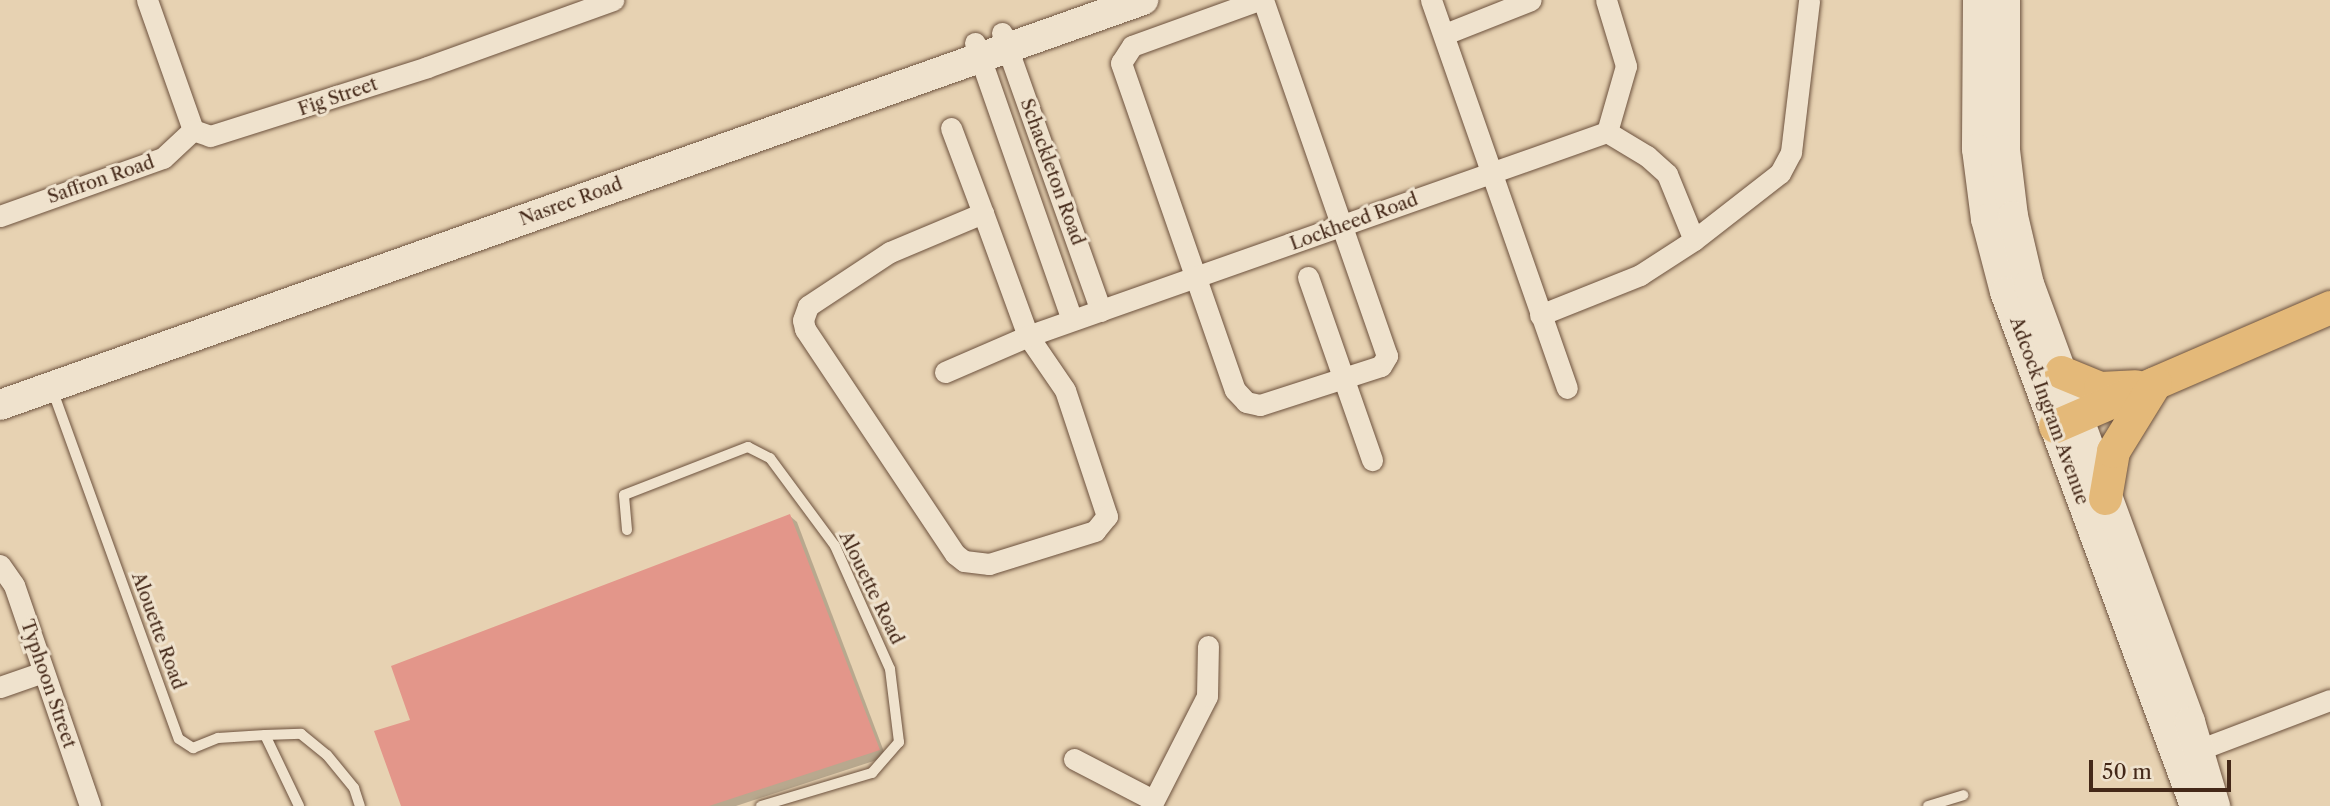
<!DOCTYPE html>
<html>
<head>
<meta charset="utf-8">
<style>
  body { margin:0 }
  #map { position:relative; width:2330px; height:806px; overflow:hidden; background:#e7d2b2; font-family:"Libre Caslon Text",serif }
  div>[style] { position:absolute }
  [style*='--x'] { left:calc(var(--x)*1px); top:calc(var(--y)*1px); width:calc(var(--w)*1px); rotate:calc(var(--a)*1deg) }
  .shadow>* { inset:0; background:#0003 }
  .building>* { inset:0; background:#e3968a }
  .roads { filter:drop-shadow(0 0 2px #6d523e) drop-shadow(0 0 2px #6d523e) }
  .lane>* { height:10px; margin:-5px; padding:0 5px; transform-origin:5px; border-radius:5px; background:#efe2cd }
  .street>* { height:21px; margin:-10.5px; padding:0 10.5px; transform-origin:10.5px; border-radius:10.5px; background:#efe2cd }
  .secondary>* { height:30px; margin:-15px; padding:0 15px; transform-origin:15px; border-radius:15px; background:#efe2cd }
  .primary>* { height:33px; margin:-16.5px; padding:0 16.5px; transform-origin:16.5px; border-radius:16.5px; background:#e4b979 }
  span { translate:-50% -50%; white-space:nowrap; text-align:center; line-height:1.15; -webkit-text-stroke:6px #efe2cd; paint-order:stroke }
  .street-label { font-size:18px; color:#442818 }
  .scale { position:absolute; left:2089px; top:760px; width:142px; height:32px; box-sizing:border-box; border:4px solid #442818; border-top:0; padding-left:9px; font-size:21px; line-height:24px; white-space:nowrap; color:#442818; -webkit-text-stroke:5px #efe2cd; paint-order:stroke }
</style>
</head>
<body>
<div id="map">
  <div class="shadow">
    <i style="clip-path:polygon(790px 516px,797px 522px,886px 757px,736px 806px,403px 806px,412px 721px)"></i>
  </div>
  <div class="building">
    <i style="clip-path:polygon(790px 514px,880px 750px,709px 806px,401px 806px,374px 731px,410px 720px,391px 666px)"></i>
  </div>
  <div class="roads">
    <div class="lane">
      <i style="--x:52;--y:389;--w:372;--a:70.1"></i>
      <i style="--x:179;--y:739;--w:17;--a:33"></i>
      <i style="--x:193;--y:748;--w:27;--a:-22"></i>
      <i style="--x:218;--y:738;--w:47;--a:-3.7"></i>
      <i style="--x:265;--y:735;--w:79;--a:64.4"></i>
      <i style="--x:627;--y:530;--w:35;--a:-95"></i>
      <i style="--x:624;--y:495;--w:133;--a:-21.2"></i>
      <i style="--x:748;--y:447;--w:25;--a:27"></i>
      <i style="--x:770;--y:458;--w:109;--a:53.5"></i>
      <i style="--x:835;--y:546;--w:135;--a:65.9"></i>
      <i style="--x:890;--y:669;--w:74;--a:83"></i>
      <i style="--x:899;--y:742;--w:41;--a:131.1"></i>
      <i style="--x:872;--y:773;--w:116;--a:163.4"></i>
      <i style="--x:265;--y:735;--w:36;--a:-2"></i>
      <i style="--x:301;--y:734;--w:33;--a:39"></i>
      <i style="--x:327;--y:755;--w:43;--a:50.7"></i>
      <i style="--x:354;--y:788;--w:19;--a:72"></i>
      <i style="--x:1928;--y:806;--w:37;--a:-17"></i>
    </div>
    <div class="street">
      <i style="--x:147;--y:0;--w:138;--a:70.5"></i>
      <i style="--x:193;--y:130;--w:18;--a:19"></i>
      <i style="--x:210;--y:136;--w:228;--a:-17.6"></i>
      <i style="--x:427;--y:67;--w:198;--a:-19.8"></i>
      <i style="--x:1259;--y:0;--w:135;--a:160.1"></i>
      <i style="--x:1132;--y:46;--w:20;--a:123"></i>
      <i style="--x:1121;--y:63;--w:346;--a:70.8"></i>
      <i style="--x:1235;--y:390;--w:16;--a:47"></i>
      <i style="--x:1246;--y:402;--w:14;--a:12"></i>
      <i style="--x:1260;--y:405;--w:127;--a:-17.9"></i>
      <i style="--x:1381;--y:366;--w:12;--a:-59"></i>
      <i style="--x:1387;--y:356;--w:377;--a:-109.2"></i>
      <i style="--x:1431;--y:0;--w:411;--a:70.7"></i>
      <i style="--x:1606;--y:0;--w:69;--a:73.1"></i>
      <i style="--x:1626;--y:66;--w:69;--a:106.1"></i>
      <i style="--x:1002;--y:33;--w:295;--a:70.4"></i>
      <i style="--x:1445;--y:34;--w:92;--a:-21.6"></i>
      <i style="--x:975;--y:43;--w:293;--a:70.7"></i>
      <i style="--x:951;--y:128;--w:91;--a:69.4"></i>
      <i style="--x:983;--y:213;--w:131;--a:69.9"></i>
      <i style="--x:1028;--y:336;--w:65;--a:55.6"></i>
      <i style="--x:1065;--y:390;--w:133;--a:71.6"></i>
      <i style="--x:1107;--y:516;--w:19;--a:129"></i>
      <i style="--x:1095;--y:531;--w:111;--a:162.7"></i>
      <i style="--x:989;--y:564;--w:25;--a:-173"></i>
      <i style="--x:964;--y:561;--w:11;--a:-142"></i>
      <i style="--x:955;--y:554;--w:270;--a:-123.7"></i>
      <i style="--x:805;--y:329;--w:9;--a:-103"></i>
      <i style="--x:803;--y:320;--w:15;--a:-70"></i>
      <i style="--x:808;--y:306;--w:98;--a:-33.4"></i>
      <i style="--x:890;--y:252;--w:101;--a:-22.8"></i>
      <i style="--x:1607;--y:132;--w:47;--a:31"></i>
      <i style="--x:1647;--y:156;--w:27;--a:42"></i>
      <i style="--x:1667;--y:174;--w:71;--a:67.8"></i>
      <i style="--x:0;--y:216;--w:173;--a:-19.6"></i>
      <i style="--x:163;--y:158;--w:41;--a:-43"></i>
      <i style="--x:1308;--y:277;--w:194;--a:70.7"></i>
      <i style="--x:1540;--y:315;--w:108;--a:-21.8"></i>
      <i style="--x:1640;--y:275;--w:64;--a:-32.9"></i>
      <i style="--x:1694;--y:240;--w:109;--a:-37.9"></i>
      <i style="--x:1780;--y:173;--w:24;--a:-62"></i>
      <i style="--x:1791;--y:152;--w:153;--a:-83.2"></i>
      <i style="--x:945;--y:372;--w:90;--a:-23.4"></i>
      <i style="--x:1028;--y:336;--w:614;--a:-19.41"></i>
      <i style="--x:0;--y:565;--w:24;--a:55"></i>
      <i style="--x:14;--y:585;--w:234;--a:71"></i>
      <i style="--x:0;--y:687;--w:46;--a:-19.2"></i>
      <i style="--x:2185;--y:755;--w:155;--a:-20.8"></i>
      <i style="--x:1074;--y:759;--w:89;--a:27.4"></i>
      <i style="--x:1151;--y:806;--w:123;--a:-63"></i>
      <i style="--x:1207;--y:696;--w:50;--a:-88.9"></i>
    </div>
    <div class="secondary">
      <i style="--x:1978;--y:0;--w:149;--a:90.4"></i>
      <i style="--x:1977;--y:149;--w:71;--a:82.7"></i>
      <i style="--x:1986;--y:219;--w:75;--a:75.4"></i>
      <i style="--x:2005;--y:292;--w:548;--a:69.71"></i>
      <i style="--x:2005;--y:0;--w:150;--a:90"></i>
      <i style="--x:2005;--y:150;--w:66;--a:83.1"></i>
      <i style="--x:2013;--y:216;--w:70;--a:76.8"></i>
      <i style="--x:2029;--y:284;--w:467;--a:69.8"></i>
      <i style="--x:2190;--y:722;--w:88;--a:73.4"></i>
      <i style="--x:0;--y:405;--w:1213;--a:-19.51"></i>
    </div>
    <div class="primary">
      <i style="--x:2061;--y:372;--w:42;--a:22.3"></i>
      <i style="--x:2100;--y:388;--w:35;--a:-3"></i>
      <i style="--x:2055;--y:426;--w:300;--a:-23.4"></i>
      <i style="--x:2105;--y:498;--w:48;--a:-80.3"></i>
      <i style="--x:2113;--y:451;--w:80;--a:-58.3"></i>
    </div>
  </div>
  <div class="street-label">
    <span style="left:338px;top:97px;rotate:-19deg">Fig Street</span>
    <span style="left:1052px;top:172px;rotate:70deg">Schackleton Road</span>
    <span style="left:101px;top:180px;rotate:-19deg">Saffron Road</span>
    <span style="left:571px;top:202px;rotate:-20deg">Nasrec Road</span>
    <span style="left:1354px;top:222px;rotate:-20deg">Lockheed Road</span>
    <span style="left:2049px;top:411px;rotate:70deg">Adcock Ingram Avenue</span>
    <span style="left:871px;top:588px;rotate:64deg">Alouette Road</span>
    <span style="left:158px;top:631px;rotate:70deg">Alouette Road</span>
    <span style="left:48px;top:684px;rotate:71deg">Typhoon Street</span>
  </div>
  <div class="scale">50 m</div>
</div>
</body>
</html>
